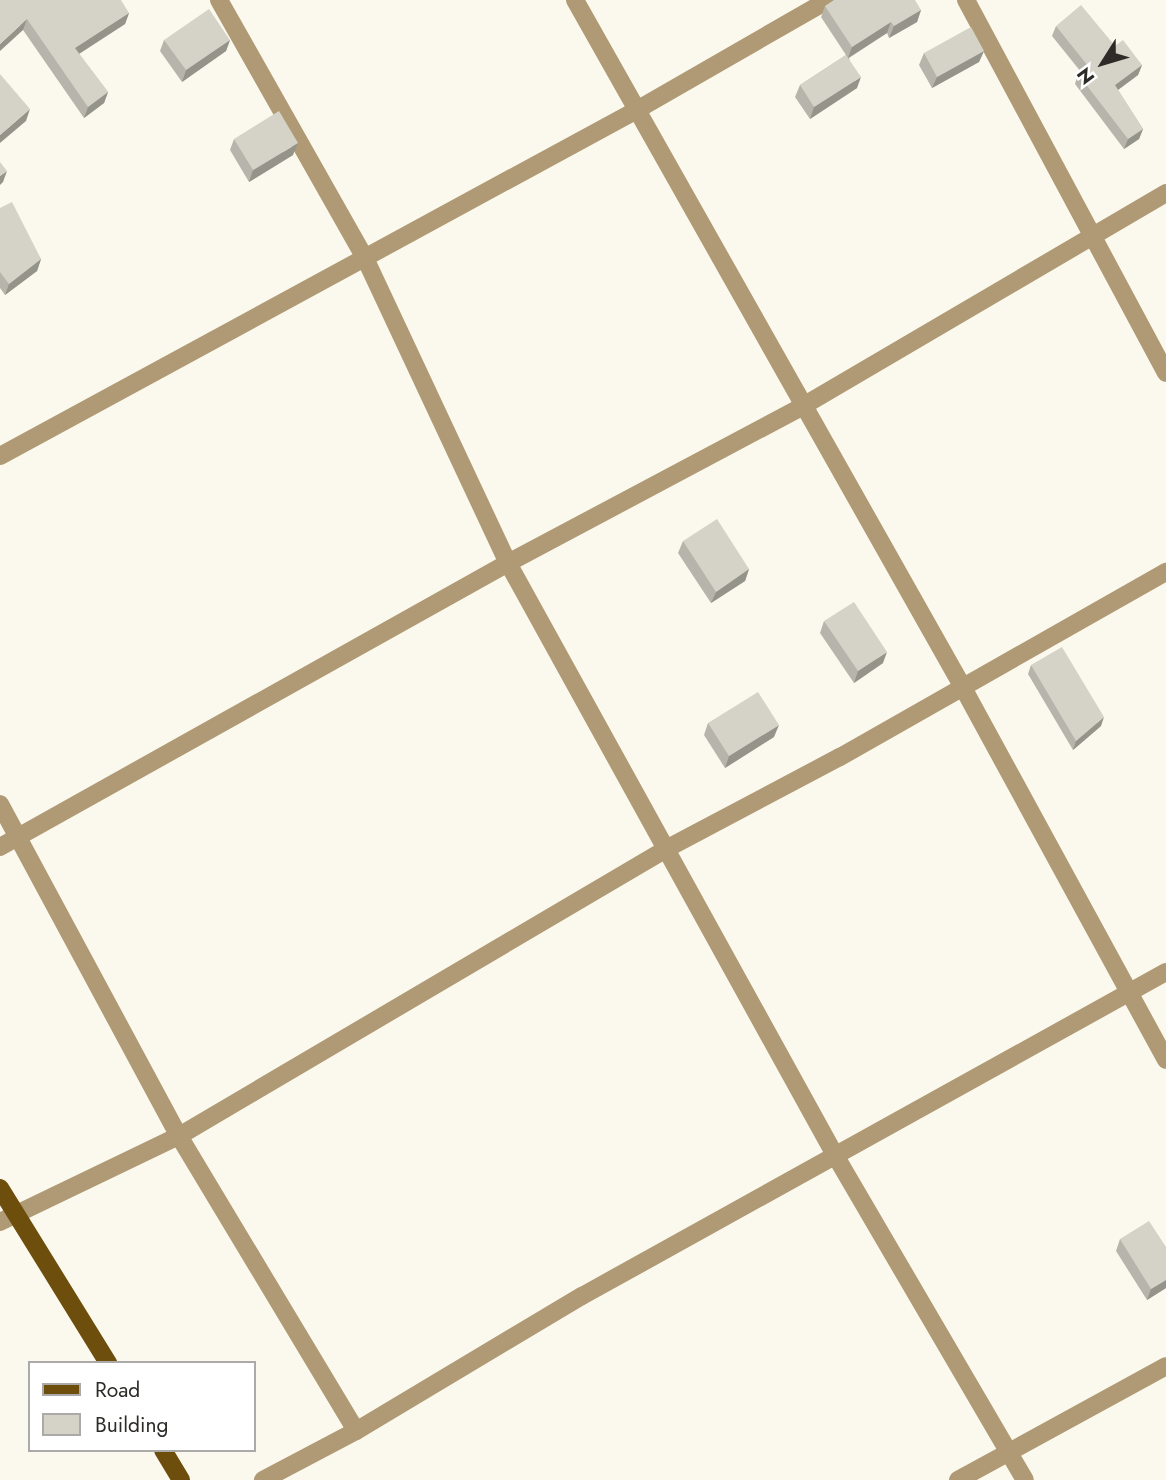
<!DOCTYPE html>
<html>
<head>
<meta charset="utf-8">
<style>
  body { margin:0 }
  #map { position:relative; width:1166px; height:1480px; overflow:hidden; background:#fbf9ed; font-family:Jost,sans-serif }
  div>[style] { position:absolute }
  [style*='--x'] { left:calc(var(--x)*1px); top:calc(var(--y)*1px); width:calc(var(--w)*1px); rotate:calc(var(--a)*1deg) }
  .minor>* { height:18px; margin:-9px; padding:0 9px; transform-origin:9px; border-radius:9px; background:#b09a75 }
  .major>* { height:18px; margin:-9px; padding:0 9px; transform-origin:9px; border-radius:9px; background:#6d4e0d }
  .wall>* { inset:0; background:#b7b5ab }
  .shaded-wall>* { inset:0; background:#95948b }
  .building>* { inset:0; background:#d5d3c7 }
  span { translate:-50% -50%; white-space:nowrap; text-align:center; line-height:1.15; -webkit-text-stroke:5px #fff; paint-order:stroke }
  .legend { position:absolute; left:28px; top:1361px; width:228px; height:91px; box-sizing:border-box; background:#fff; border:2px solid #abaaa9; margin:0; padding:9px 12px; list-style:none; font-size:21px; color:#2c2b27 }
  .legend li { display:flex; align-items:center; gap:14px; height:35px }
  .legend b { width:35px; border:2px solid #abaaa9 }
  .north { position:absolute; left:1068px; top:28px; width:70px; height:70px; -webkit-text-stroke:5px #fff; paint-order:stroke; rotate:233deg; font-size:19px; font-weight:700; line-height:28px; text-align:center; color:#2c2b27 }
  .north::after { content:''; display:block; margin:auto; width:24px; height:32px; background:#2c2b27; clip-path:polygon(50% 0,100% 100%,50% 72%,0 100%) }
</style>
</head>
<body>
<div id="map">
  <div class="minor">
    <i style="--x:219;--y:0;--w:296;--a:60.5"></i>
    <i style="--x:365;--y:258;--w:337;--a:64.9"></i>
    <i style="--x:508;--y:563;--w:676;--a:61.09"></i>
    <i style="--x:835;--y:1155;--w:376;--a:59.7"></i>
    <i style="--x:575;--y:0;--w:785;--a:60.56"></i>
    <i style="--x:961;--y:684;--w:428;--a:61.4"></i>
    <i style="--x:966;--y:0;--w:423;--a:61.8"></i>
    <i style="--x:0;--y:456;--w:723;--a:-28.52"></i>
    <i style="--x:635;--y:111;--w:223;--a:-29.9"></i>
    <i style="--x:0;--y:804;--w:377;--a:61.7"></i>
    <i style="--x:179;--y:1136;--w:344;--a:59"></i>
    <i style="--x:0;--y:847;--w:582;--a:-29.21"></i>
    <i style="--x:508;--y:563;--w:334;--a:-28"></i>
    <i style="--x:803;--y:406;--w:421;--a:-30.4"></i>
    <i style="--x:0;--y:1222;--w:199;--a:-25.7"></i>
    <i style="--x:179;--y:1136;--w:565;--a:-30.51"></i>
    <i style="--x:666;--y:849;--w:197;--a:-27.9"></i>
    <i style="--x:840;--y:757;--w:375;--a:-29.6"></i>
    <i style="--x:263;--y:1480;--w:105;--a:-27.8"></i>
    <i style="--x:356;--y:1431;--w:263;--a:-30.9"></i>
    <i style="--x:582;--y:1296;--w:668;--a:-29.02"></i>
    <i style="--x:958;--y:1480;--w:237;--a:-28.7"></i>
  </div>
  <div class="major">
    <i style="--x:0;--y:1188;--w:206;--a:58.3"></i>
    <i style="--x:163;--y:1450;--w:35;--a:59"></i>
  </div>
  <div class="wall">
    <i style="clip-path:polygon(0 0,129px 13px,125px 24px,79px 54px,108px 92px,104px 103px,84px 118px,23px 30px)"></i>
    <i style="clip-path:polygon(825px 6px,921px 10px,917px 22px,889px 38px,887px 33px,849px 58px,857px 88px,810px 119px,795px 97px,800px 85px,846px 55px,821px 17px)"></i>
    <i style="clip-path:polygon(1056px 26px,1115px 46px,1142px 65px,1138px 75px,1118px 90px,1143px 129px,1139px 139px,1124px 149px,1075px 84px,1078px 74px,1081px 72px,1052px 36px)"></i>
    <i style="clip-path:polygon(164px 40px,230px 40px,226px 51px,182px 82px,160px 51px)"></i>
    <i style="clip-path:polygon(984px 51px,979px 62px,932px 88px,919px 65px,924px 53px)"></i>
    <i style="clip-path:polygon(234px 139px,293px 155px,249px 182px,230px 150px)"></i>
    <i style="clip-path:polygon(0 208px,41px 259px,37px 271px,5px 295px,0 288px)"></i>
    <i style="clip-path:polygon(683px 541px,749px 569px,745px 581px,711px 603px,678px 553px)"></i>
    <i style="clip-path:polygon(824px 621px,883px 663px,854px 683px,820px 633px)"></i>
    <i style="clip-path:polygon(1031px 665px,1101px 726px,1073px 750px,1028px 674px)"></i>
    <i style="clip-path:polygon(708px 723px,774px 737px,725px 768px,704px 735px)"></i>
    <i style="clip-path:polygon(1120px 1239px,1166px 1247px,1166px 1288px,1147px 1300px,1116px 1251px)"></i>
  </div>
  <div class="shaded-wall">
    <i style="clip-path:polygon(921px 10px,917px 22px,889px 38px,894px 26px)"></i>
    <i style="clip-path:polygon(129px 13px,125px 24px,71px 59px,75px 48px)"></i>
    <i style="clip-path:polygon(27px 19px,23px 30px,0 51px,0 44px)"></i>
    <i style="clip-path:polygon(891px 22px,887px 33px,848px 58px,852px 47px)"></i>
    <i style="clip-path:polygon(230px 40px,226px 51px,182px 82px,186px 70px)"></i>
    <i style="clip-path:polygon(984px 51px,979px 62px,932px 88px,937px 77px)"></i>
    <i style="clip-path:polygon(1142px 65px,1138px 75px,1111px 95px,1115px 85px)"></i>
    <i style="clip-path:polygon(861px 77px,857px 88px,810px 119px,814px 107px)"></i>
    <i style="clip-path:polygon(108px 92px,104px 103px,84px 118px,88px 107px)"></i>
    <i style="clip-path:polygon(30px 109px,26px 121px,0 143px,0 135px)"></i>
    <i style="clip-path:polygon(1143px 129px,1139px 139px,1124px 149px,1128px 139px)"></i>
    <i style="clip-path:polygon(298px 143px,293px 155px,249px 182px,253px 170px)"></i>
    <i style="clip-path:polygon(7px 171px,3px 182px,0 185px,0 176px)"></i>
    <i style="clip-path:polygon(41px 259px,37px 271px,5px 295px,9px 284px)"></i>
    <i style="clip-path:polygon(749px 569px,745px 581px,711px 603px,716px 592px)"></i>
    <i style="clip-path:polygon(887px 652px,883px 663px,854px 683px,858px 671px)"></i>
    <i style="clip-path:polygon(1104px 717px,1101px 726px,1073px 750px,1076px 741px)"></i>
    <i style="clip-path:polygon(779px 725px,774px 737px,725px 768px,729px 756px)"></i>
    <i style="clip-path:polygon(1166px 1280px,1166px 1288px,1147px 1300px,1151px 1289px)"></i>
  </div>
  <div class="building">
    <i style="clip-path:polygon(0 0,121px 0,129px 13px,75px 48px,108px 92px,88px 107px,27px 19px,0 44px)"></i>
    <i style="clip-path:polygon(834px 0,915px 0,921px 10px,894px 26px,891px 22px,852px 47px,825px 6px)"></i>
    <i style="clip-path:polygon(1081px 5px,1115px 46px,1123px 40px,1142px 65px,1115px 85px,1143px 129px,1128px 139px,1078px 74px,1088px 66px,1056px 26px)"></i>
    <i style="clip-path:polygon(209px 9px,230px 40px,186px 70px,164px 40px)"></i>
    <i style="clip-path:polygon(971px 27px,984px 51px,937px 77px,924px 53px)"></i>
    <i style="clip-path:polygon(846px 55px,861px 77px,814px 107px,800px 85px)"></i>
    <i style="clip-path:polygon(0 74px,30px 109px,0 135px)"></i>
    <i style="clip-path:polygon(279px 111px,298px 143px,253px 170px,234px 139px)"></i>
    <i style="clip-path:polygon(0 162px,7px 171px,0 176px)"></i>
    <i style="clip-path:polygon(12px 202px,41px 259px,9px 284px,0 272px,0 208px)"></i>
    <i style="clip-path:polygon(717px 519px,749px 569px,716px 592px,683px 541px)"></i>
    <i style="clip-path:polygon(854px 602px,887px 652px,858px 671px,824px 621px)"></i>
    <i style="clip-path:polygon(1062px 647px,1104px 717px,1076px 741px,1031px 665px)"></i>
    <i style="clip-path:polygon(758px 692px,779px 725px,729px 756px,708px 723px)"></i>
    <i style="clip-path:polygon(1149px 1221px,1166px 1247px,1166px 1280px,1151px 1289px,1120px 1239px)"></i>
  </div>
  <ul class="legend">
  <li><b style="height:9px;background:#6d4e0d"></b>Road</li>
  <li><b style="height:19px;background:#d5d3c7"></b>Building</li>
  </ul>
  <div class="north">N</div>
</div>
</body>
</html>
